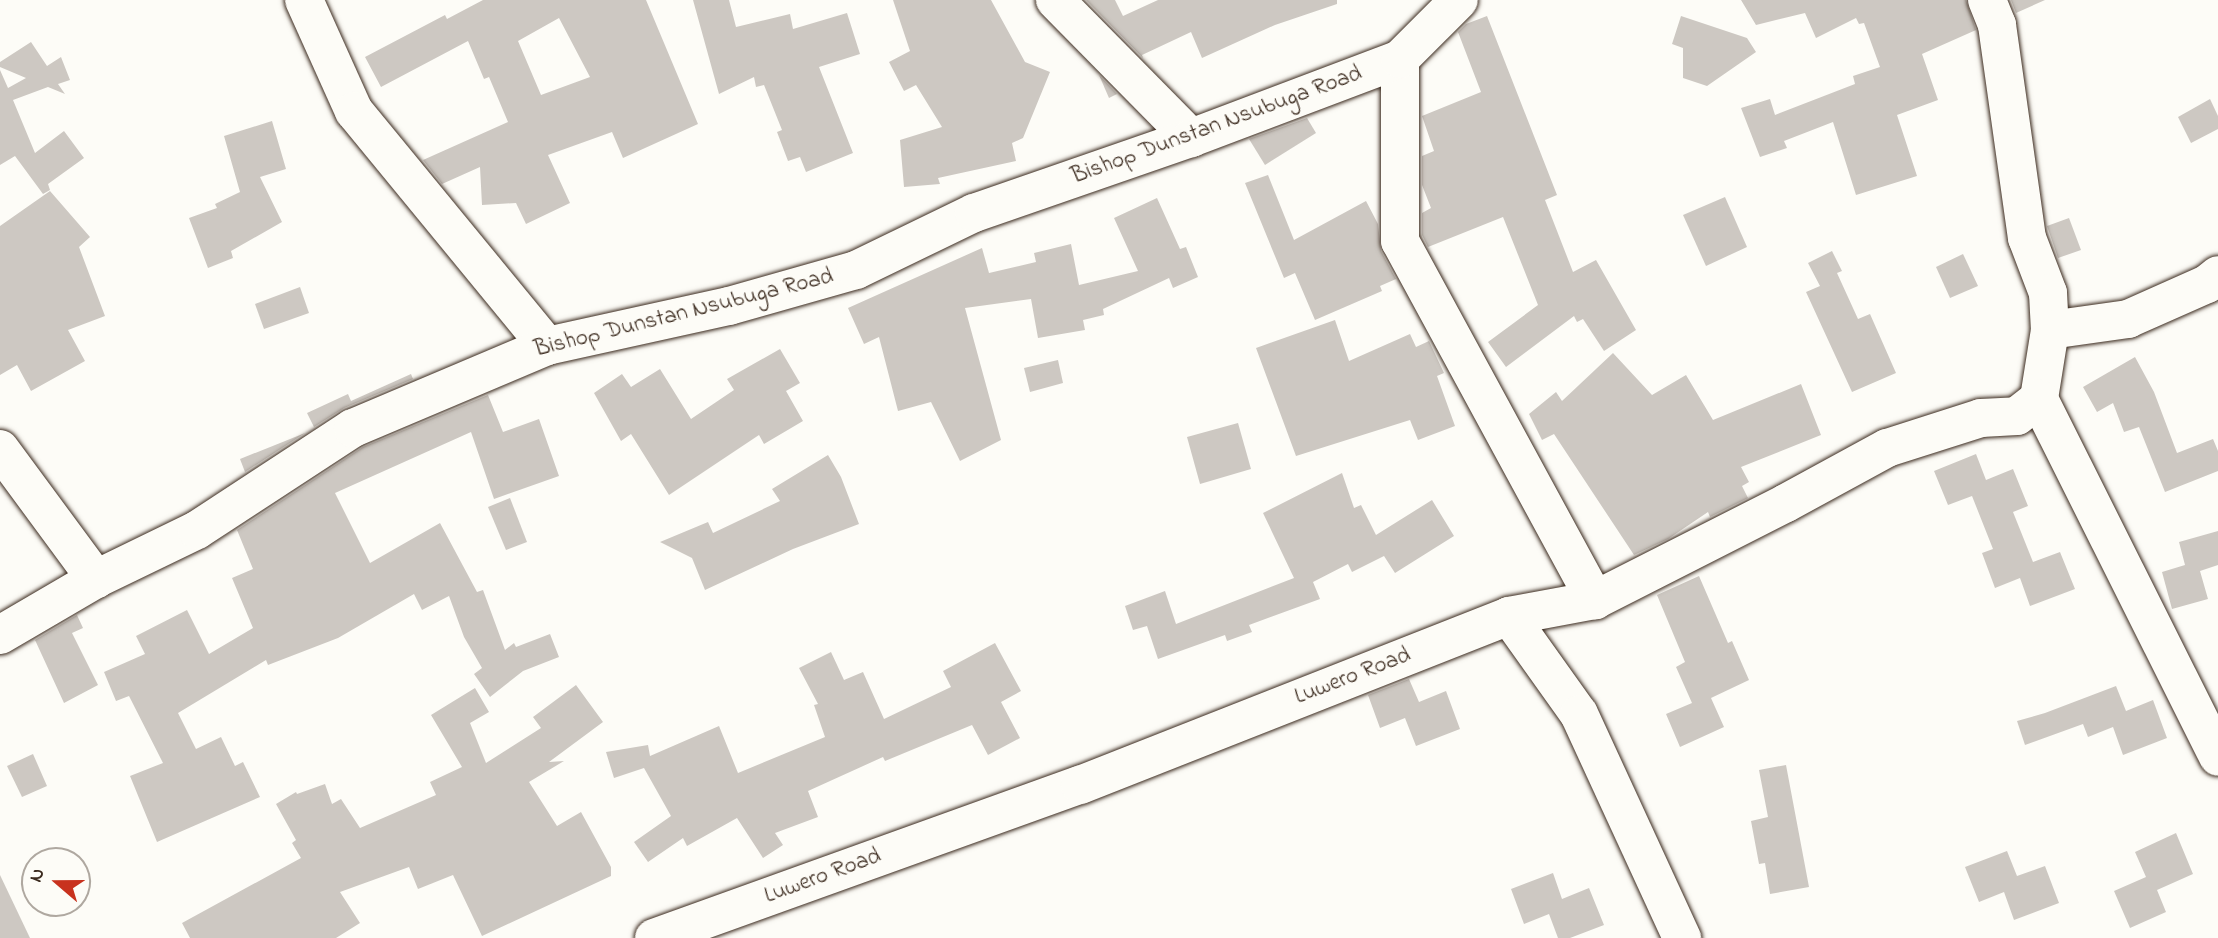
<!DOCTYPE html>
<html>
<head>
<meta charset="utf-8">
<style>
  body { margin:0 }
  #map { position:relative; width:2218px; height:938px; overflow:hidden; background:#fdfcf7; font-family:"Indie Flower",sans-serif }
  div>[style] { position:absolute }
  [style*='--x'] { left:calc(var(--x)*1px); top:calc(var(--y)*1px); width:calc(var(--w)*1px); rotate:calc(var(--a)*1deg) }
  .building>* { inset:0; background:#cdc8c2 }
  .roads { filter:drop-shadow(0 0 2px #3b2a1e) drop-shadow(0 0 2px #3b2a1e) }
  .minor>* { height:38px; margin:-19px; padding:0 19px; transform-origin:19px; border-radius:19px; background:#fdfcf7 }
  span { translate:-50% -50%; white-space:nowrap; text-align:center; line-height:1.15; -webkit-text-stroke:5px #fdfcf7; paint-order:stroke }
  .street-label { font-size:23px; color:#3b2a1e }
  .north { position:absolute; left:21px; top:847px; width:70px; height:70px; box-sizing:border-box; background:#fdfcf7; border:2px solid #afa8a0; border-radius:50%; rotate:290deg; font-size:19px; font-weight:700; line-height:28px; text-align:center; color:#3b2a1e }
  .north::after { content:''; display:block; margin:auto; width:24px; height:32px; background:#c8321e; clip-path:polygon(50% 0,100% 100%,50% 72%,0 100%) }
</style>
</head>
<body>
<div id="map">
  <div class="building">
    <i style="clip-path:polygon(evenodd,483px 0,646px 0,698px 124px,623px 158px,612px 132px,548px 155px,570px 203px,526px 224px,516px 203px,482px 205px,480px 167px,442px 184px,423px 160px,508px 122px,489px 77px,484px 79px,468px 41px,381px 87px,365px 57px,445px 15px,447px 19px,483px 0,559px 18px,590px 77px,541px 95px,518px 41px,559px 18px)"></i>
    <i style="clip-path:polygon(693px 0,729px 0,736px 27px,790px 14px,793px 29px,847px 13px,860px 54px,819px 67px,853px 153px,806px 172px,800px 157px,788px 161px,777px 132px,782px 130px,764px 85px,756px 87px,754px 77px,719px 94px)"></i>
    <i style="clip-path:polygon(893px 0,991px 0,1025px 62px,1050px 72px,1023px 138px,1012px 143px,1016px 161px,938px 178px,940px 184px,904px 187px,900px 140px,942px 127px,916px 85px,904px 91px,889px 62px,910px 51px)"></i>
    <i style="clip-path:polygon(1086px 0,1115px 0,1123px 16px,1158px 0,1337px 0,1337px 4px,1275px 25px,1202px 58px,1191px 32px,1142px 55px,1143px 58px)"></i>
    <i style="clip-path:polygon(1741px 0,1966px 0,1976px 30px,1922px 54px,1938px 100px,1897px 115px,1917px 176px,1856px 195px,1833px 122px,1784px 141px,1787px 148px,1760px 157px,1741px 108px,1770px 99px,1775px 115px,1855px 84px,1853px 76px,1880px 67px,1864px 23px,1859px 24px,1856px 18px,1816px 38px,1805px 13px,1756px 25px)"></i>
    <i style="clip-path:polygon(2011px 0,2045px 0,2016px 13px)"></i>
    <i style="clip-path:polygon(1487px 16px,1557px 195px,1545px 200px,1573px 272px,1596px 260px,1636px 330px,1604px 351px,1583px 319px,1577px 322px,1574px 316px,1506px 367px,1488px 342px,1538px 305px,1503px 217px,1428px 247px,1422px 235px,1422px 213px,1431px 208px,1422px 185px,1422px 156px,1434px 151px,1422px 116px,1481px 92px,1458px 32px,1466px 24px)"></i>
    <i style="clip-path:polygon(1681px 16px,1747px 38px,1756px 52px,1707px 86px,1683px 78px,1683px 48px,1672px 44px)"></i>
    <i style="clip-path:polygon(31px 42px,47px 66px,61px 57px,70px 80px,58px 84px,65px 94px,48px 87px,13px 100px,35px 153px,64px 131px,84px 158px,48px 184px,50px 190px,43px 194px,15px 156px,0 165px,0 70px,8px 88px,26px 78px,0 67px,0 62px)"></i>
    <i style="clip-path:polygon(1099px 75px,1117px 94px,1109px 98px)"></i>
    <i style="clip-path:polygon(2210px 99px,2218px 116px,2218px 129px,2191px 143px,2178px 117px)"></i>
    <i style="clip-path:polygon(1307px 118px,1316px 133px,1265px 165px,1249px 139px)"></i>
    <i style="clip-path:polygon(272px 121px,286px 169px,260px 177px,282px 222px,231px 251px,233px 258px,208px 268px,189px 218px,217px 208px,215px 204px,240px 192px,224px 136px)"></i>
    <i style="clip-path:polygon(1268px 175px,1294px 240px,1366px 201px,1378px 224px,1381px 251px,1396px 279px,1380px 286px,1382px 291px,1315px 320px,1295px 273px,1284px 278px,1245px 183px)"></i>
    <i style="clip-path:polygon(50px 191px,90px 237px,79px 247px,105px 316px,68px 330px,85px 361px,31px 391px,17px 365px,0 375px,0 226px)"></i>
    <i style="clip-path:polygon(1725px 197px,1747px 247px,1706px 266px,1683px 215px)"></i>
    <i style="clip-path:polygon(1157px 198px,1180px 249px,1186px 247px,1198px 277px,1173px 288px,1169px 278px,1103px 309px,1104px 315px,1083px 320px,1085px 330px,1038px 338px,1031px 299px,965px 308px,1001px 440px,960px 461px,931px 402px,898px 411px,879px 337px,864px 344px,848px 308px,982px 248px,989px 273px,1036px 262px,1034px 253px,1071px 244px,1079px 285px,1138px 271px,1114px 218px)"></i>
    <i style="clip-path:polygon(2069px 218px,2081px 250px,2058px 258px,2047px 226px)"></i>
    <i style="clip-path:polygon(1832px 251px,1842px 271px,1837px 273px,1858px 319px,1870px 314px,1896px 373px,1852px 392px,1806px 292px,1820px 286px,1808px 263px)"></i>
    <i style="clip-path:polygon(1963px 254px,1978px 286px,1950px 298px,1936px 267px)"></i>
    <i style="clip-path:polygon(300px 287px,309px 313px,264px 329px,255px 304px)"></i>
    <i style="clip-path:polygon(1335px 320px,1349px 361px,1410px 334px,1416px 347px,1429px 341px,1444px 373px,1437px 376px,1455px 426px,1418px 440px,1410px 420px,1296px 456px,1256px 348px)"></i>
    <i style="clip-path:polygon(780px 349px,800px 383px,786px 391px,803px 421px,764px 444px,759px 435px,669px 495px,631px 434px,621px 441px,594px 393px,622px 374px,631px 387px,660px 369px,691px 419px,734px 390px,727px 379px)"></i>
    <i style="clip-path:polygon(1613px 353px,1652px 395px,1686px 375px,1713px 420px,1801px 384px,1821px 435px,1741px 467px,1749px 482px,1742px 486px,1748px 498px,1710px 517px,1708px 512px,1668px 539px,1634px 555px,1554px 434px,1542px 440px,1529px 414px,1556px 392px,1562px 401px)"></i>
    <i style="clip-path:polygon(2135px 357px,2154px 392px,2177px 453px,2213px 439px,2218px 451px,2218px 471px,2165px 492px,2139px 427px,2124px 432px,2113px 403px,2097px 412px,2083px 387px)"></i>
    <i style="clip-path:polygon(1058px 360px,1063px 383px,1030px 392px,1024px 368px)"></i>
    <i style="clip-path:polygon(411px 374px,413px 379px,344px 408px,314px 427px,307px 413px,348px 394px,351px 401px)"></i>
    <i style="clip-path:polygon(488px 395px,503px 432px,539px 419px,559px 476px,494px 499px,471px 432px,335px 493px,370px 563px,440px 523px,477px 592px,483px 590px,505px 650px,514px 643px,516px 647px,550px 634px,559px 657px,523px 671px,490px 697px,474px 674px,482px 668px,464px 637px,449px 596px,422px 610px,414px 594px,338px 638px,268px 665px,266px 660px,178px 713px,196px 749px,221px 737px,235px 766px,243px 762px,260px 797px,157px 842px,130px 776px,163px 763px,129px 696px,116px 701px,104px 672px,145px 654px,136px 636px,187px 610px,209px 654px,253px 628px,232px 578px,253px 569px,237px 530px,363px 447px)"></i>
    <i style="clip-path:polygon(1238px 423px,1251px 469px,1200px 484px,1187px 437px)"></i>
    <i style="clip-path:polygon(305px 433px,245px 472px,240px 459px)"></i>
    <i style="clip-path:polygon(1976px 454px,1986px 480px,2013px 469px,2028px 506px,2013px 512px,2033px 562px,2060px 552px,2075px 589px,2030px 606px,2020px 578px,1995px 588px,1982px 553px,1993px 549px,1972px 496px,1948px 505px,1934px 471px)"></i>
    <i style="clip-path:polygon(828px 455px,841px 477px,859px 524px,793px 549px,705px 590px,692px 558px,660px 542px,708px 522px,713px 533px,780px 501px,772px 489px)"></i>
    <i style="clip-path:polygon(1342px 473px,1354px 508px,1361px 505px,1376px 535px,1432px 500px,1454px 536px,1395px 573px,1384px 556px,1352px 572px,1348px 564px,1313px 582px,1320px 599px,1249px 625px,1252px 632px,1227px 641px,1225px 635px,1158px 659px,1147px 626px,1133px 630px,1125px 606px,1165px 591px,1176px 624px,1294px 578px,1263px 513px)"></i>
    <i style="clip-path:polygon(510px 498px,527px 542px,506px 550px,488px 507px)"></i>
    <i style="clip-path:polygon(2218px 531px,2218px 565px,2200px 571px,2208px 599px,2172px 609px,2162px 572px,2185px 565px,2179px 542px)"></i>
    <i style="clip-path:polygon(1699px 576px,1728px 643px,1732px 641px,1749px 680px,1711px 698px,1724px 727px,1680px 747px,1666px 714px,1692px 703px,1676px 667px,1685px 662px,1657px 595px)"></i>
    <i style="clip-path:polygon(77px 615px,83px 628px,72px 633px,98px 685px,64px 703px,35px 640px)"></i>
    <i style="clip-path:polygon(995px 643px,1021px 691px,1001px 702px,1020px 738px,988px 755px,972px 725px,885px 761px,883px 757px,808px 791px,818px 817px,775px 833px,783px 845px,763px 858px,737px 818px,687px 846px,683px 838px,648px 862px,634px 842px,671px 816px,644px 768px,614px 778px,606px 752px,648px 745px,650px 756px,719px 726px,738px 773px,825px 737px,814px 705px,818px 704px,799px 668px,831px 652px,844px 680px,863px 672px,884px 719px,951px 687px,943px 671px)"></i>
    <i style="clip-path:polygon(1409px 679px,1419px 702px,1446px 691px,1460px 729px,1416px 746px,1405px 718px,1380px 728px,1368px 695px)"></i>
    <i style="clip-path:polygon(576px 685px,603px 722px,549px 762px,564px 761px,529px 782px,557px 826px,581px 812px,611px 867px,611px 876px,482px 936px,453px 875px,418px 889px,409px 867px,340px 892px,360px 923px,336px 938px,190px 938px,182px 923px,301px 858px,292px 843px,296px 840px,276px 804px,296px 792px,297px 794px,325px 784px,332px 804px,341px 799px,360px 828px,436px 795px,430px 782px,462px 767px,431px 715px,475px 688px,489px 712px,470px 723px,486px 763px,541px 728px,533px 717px)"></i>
    <i style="clip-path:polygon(2116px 686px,2126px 711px,2153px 700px,2167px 738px,2123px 755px,2113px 727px,2088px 737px,2083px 724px,2025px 745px,2017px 721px,2045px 713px)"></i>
    <i style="clip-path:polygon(33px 754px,47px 786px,22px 797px,7px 766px)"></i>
    <i style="clip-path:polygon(1786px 765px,1809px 887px,1770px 894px,1765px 863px,1759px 864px,1751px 821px,1768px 817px,1759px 770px)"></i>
    <i style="clip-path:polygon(2176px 833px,2193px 874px,2157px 890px,2166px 912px,2130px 928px,2114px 891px,2146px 877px,2135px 852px)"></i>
    <i style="clip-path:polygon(2007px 851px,2017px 876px,2045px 866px,2059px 903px,2014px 920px,2004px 892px,1979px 902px,1965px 867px)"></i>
    <i style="clip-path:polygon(1553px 873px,1562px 899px,1589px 888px,1604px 925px,1570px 938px,1558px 938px,1549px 914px,1524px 924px,1511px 889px)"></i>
    <i style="clip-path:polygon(0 875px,30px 938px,0 938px)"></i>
  </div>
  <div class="roads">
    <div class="minor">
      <i style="--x:304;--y:0;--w:122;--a:65.8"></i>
      <i style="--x:354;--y:111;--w:304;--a:50.6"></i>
      <i style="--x:1055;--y:0;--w:194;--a:45.4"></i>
      <i style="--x:1987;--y:0;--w:27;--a:68"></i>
      <i style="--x:1997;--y:25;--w:215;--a:82"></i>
      <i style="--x:2027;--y:238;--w:59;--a:69.1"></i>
      <i style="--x:2048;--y:293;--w:37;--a:87"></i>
      <i style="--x:2050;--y:330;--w:70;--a:99.1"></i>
      <i style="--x:2039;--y:399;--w:400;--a:63.4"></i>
      <i style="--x:1400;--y:59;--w:182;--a:90"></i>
      <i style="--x:1400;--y:241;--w:409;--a:61.5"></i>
      <i style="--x:2050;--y:330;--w:79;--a:-8"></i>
      <i style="--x:2128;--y:319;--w:86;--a:-23.9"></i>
      <i style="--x:2207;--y:284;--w:14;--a:-39"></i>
      <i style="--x:0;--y:449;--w:162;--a:53.6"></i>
      <i style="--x:1509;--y:616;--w:120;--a:54.5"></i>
      <i style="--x:1579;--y:714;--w:247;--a:65.3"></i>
      <i style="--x:0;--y:635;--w:111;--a:-30.3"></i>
      <i style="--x:96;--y:579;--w:112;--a:-25.9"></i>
      <i style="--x:197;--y:530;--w:186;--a:-33.2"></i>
      <i style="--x:353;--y:428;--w:211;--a:-22.9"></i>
      <i style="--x:547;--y:346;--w:186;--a:-12.4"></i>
      <i style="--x:729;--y:306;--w:132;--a:-15.8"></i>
      <i style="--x:856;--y:270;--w:131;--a:-25.8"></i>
      <i style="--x:974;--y:213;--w:230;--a:-19.1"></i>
      <i style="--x:1191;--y:138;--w:223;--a:-20.7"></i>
      <i style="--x:1400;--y:59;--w:83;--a:-45"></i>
      <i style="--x:654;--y:938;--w:453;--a:-19.8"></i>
      <i style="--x:1080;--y:785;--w:461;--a:-21.5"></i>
      <i style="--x:1509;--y:616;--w:87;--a:-10.5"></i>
      <i style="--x:1595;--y:600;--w:214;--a:-26.9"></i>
      <i style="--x:1786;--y:503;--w:115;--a:-28.6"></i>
      <i style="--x:1887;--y:448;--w:99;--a:-17.7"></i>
      <i style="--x:1981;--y:418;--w:36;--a:-3"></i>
      <i style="--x:2017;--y:416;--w:28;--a:-38"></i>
    </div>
  </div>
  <div class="street-label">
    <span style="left:1217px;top:126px;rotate:-20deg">Bishop Dunstan Nsubuga Road</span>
    <span style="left:684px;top:314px;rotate:-14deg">Bishop Dunstan Nsubuga Road</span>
    <span style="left:1353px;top:677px;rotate:-21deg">Luwero Road</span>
    <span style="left:823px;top:877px;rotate:-20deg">Luwero Road</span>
  </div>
  <div class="north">N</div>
</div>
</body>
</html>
